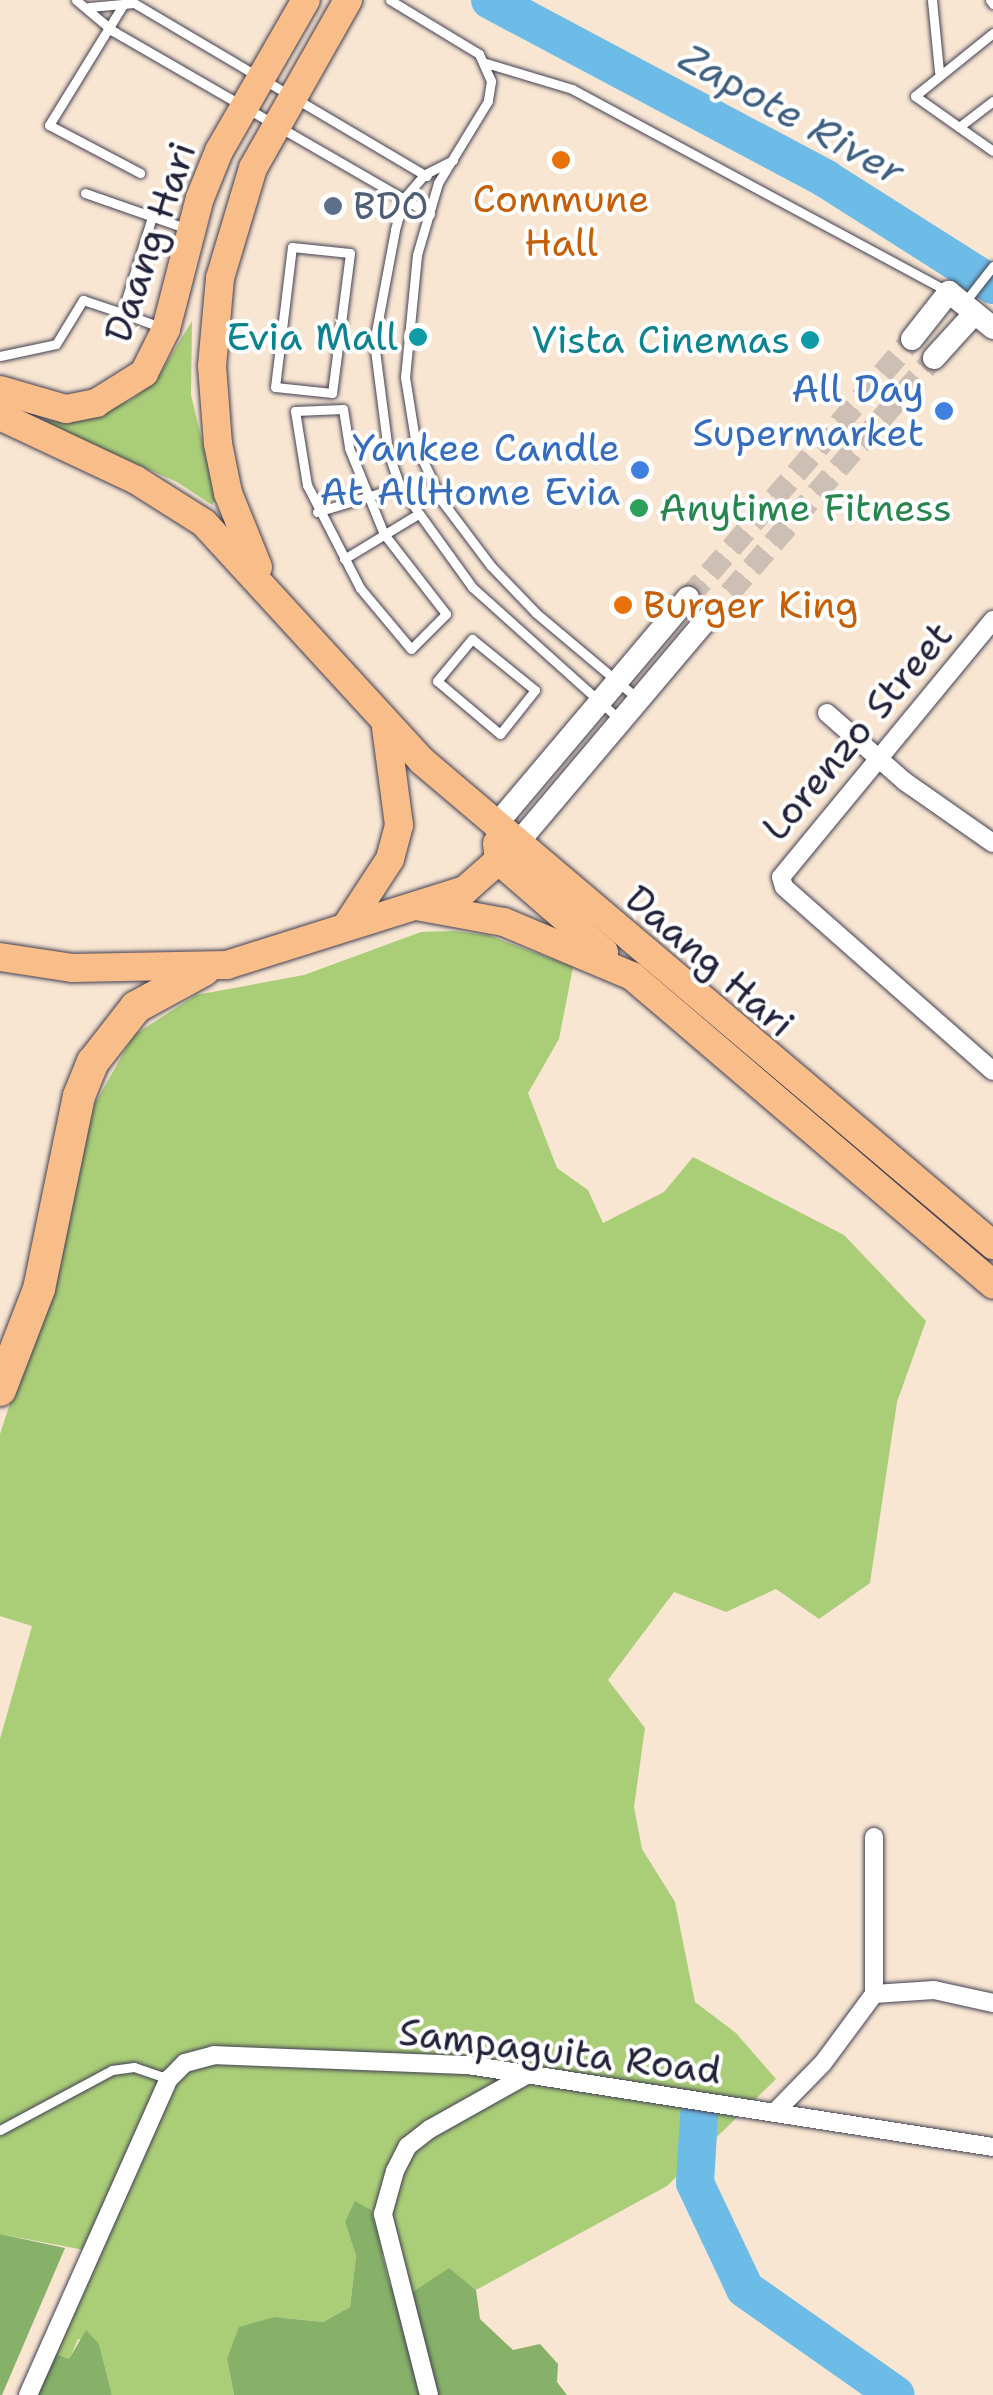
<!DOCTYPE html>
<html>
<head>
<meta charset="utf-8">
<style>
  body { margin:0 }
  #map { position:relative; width:993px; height:2395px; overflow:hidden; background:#f8e6d2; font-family:"Shantell Sans",sans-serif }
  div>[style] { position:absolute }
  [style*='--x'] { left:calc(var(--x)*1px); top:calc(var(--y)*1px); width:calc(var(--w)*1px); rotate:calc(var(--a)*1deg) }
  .green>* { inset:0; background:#aace78 }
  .forest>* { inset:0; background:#87b168 }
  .river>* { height:38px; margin:-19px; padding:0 19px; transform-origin:19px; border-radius:19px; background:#6dbce8 }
  .tertiary-tunnel>* { height:22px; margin-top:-11px; transform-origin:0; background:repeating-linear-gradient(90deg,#cdbfb4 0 22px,transparent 0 33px) }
  .roads { filter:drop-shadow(0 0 2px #423f52) drop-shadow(0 0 2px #423f52) }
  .service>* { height:9px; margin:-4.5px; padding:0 4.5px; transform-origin:4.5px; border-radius:4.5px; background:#fff }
  .minor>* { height:18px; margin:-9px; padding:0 9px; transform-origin:9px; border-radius:9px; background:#fff }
  .tertiary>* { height:22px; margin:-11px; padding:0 11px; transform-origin:11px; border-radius:11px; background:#fff }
  .primary>* { height:28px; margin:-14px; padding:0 14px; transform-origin:14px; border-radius:14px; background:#f8bd88 }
  .motorway>* { height:32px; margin:-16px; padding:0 16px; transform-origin:16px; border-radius:16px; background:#f8bd88 }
  .dots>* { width:28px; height:28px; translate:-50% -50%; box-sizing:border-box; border:5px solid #fff; border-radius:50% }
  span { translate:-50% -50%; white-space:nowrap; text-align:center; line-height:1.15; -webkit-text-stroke:8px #fff; paint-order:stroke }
  .food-label { font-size:38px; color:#c56008 }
  .left { translate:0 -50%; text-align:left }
  .service-label { font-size:38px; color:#4e5e75 }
  .street-label { font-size:38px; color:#22223b }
  .culture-label { font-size:38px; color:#0d838f }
  .right { translate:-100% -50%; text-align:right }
  .shop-label { font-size:38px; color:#366cbe }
  .leisure-label { font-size:38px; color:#27864d }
  .water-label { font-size:40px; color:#406080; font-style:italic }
</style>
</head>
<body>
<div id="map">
  <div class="green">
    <i style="clip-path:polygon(192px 321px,191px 395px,216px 498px,212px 505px,177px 482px,38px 420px,75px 421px,131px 400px,156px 380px)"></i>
    <i style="clip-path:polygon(453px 931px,488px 935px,573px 967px,559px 1039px,528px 1093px,557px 1168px,588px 1190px,603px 1223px,664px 1192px,693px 1157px,844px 1235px,926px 1321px,897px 1402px,870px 1583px,819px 1619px,776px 1589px,726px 1612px,674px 1592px,608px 1680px,645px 1728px,634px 1807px,642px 1849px,675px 1902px,695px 2002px,736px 2033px,776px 2079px,667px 2186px,476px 2290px,449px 2269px,414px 2291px,390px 2286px,384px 2255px,345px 2222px,356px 2256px,350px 2307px,323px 2322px,275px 2317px,227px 2359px,234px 2395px,112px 2395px,99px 2344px,78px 2339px,69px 2360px,55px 2354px,100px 2253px,0 2234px,0 1739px,32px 1626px,0 1616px,0 1434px,55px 1266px,94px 1105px,134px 1035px,196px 995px,304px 975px,421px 932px)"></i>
  </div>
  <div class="forest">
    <i style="clip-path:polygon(355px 2201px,371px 2210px,390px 2286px,414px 2291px,449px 2268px,476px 2290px,480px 2319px,513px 2350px,540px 2344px,558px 2364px,557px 2382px,567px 2395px,234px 2395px,227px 2359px,239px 2327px,275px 2317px,323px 2322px,350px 2307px,356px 2256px,345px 2222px)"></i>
    <i style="clip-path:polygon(0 2234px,65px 2248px,2px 2395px,0 2395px)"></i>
    <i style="clip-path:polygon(86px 2330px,99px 2344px,112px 2395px,37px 2395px,55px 2354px,69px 2359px)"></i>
  </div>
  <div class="river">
    <i style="--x:490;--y:0;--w:381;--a:28"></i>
    <i style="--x:826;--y:179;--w:198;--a:32.4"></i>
    <i style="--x:699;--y:2116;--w:67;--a:93.4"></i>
    <i style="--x:695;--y:2183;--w:117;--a:64.7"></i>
    <i style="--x:745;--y:2289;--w:184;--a:35.1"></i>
  </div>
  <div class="tertiary-tunnel">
    <i style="--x:688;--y:598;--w:342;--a:-49.1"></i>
    <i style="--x:708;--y:618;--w:344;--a:-49"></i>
  </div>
  <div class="roads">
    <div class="service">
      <i style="--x:76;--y:0;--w:48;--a:40"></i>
      <i style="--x:113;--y:31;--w:366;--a:30"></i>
      <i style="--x:126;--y:0;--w:147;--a:121.6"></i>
      <i style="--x:49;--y:125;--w:103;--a:27.8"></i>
      <i style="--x:390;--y:0;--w:104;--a:31.2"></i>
      <i style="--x:479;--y:54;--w:30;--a:66"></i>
      <i style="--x:491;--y:81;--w:20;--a:99"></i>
      <i style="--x:488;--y:101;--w:96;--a:121.4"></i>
      <i style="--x:438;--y:183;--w:75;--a:106.3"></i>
      <i style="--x:417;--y:255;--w:123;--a:95.6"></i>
      <i style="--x:405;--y:377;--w:70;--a:80.9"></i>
      <i style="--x:416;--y:446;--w:61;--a:64.7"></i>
      <i style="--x:442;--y:501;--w:81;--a:53"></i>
      <i style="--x:491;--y:566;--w:65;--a:46.2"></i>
      <i style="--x:536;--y:613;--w:133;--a:40.1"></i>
      <i style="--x:932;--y:0;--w:72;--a:84.4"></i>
      <i style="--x:990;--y:0;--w:5;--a:53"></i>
      <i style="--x:89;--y:7;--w:45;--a:-5.1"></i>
      <i style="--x:134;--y:3;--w:340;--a:30.6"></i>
      <i style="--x:993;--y:33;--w:100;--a:141.1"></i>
      <i style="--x:915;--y:96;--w:95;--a:35.2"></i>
      <i style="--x:486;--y:63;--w:90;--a:16.8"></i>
      <i style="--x:572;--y:89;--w:428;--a:28.3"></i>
      <i style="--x:959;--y:127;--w:43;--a:-37.4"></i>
      <i style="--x:453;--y:160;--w:31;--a:153"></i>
      <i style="--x:425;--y:174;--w:32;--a:131"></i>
      <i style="--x:404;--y:198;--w:33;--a:106"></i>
      <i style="--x:395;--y:230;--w:114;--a:100.6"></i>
      <i style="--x:374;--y:342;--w:111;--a:82.7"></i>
      <i style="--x:388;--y:452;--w:37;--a:71"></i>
      <i style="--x:400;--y:487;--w:123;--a:54.2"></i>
      <i style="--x:472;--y:587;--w:198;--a:41.9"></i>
      <i style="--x:85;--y:193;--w:109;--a:19.3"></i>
      <i style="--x:152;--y:217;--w:101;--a:107.4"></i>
      <i style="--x:122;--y:313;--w:40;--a:20.2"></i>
      <i style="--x:292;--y:247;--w:58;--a:5.9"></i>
      <i style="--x:350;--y:253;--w:141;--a:97.3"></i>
      <i style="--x:332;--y:393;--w:57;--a:-174"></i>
      <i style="--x:275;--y:387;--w:141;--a:-83.1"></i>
      <i style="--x:964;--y:303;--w:47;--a:-51.9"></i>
      <i style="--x:0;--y:356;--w:57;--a:-12.1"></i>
      <i style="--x:56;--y:344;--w:52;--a:-58.5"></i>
      <i style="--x:83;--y:300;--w:41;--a:18.4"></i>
      <i style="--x:343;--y:409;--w:39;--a:81"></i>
      <i style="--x:349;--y:448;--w:93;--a:67.9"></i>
      <i style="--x:384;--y:534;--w:101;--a:52.2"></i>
      <i style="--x:446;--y:614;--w:49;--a:135"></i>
      <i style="--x:411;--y:649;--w:80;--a:-129.9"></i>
      <i style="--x:360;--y:588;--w:116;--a:-117.2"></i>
      <i style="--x:307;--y:485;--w:75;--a:-99.2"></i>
      <i style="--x:295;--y:411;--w:48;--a:-2.4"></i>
      <i style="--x:317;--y:512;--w:87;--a:-16.8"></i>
      <i style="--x:344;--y:559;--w:87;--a:-31.3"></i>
      <i style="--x:472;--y:639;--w:81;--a:39"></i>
      <i style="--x:535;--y:690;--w:56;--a:128.5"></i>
      <i style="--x:500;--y:734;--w:82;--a:-139.9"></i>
      <i style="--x:437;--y:681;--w:55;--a:-50.2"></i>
      <i style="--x:0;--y:2130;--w:127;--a:-28.2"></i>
      <i style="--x:112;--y:2070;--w:22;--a:-8"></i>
      <i style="--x:134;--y:2067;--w:37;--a:19"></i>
    </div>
    <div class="minor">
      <i style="--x:993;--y:620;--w:333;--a:129.5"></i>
      <i style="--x:781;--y:877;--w:10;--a:73"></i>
      <i style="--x:784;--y:887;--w:278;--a:41.4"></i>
      <i style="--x:827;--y:713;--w:103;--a:41.4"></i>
      <i style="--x:904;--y:781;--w:108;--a:34.9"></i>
      <i style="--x:874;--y:1994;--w:60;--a:-3.8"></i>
      <i style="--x:934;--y:1990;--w:60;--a:12.4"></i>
      <i style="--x:776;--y:2111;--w:67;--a:-45.6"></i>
      <i style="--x:823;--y:2063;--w:86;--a:-53.5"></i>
      <i style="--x:874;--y:1994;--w:157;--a:-90"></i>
      <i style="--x:28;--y:2395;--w:346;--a:-66"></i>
      <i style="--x:169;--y:2079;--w:23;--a:-45"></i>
      <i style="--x:185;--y:2063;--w:30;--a:-15"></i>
      <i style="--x:214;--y:2055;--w:254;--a:2.3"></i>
      <i style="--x:468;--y:2065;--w:531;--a:8.88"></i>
      <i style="--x:429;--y:2395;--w:187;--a:-104.3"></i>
      <i style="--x:383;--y:2214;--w:45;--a:-74.4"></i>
      <i style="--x:395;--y:2171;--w:28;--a:-63"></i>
      <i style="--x:408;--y:2146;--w:28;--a:-38"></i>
      <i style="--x:430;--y:2129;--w:112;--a:-29.3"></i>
    </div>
    <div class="tertiary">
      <i style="--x:912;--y:339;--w:60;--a:-51.8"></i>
      <i style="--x:949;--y:292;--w:57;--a:39.3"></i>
      <i style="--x:934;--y:358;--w:58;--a:-47.8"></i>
      <i style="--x:495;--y:826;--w:299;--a:-49.8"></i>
      <i style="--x:516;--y:845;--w:297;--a:-49.8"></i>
    </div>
    <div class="primary">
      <i style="--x:0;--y:390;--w:69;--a:16.1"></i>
      <i style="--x:66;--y:409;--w:31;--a:-11"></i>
      <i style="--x:96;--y:403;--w:57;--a:-32"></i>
      <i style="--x:144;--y:373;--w:49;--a:-63.4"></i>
      <i style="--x:166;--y:329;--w:135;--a:-75.5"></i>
      <i style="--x:200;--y:198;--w:51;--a:-68"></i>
      <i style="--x:219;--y:151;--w:174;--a:-60.1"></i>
      <i style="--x:0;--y:416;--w:150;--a:25.2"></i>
      <i style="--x:136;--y:480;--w:80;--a:32.3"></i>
      <i style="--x:204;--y:523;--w:323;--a:47.5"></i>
      <i style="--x:422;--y:761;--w:749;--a:40.29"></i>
      <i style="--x:258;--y:567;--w:80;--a:-112.1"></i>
      <i style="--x:228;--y:493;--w:50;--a:-101.5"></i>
      <i style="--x:218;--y:444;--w:78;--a:-94.4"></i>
      <i style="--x:212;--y:366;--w:88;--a:-84.8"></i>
      <i style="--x:220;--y:278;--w:115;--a:-73.3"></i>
      <i style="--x:253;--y:168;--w:193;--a:-60.5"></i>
      <i style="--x:497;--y:843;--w:18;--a:84"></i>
      <i style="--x:499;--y:861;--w:139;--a:40.9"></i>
      <i style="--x:416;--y:906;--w:89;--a:10.3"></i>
      <i style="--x:504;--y:922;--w:139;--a:22.9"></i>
      <i style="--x:632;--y:976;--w:475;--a:40.5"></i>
      <i style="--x:347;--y:925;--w:79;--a:-56.9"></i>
      <i style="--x:390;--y:859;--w:35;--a:-75"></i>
      <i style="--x:399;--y:825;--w:99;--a:-97.6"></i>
      <i style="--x:0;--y:957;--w:74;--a:8.6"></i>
      <i style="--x:73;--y:968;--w:154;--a:-1.1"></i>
      <i style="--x:227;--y:965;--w:250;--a:-17.5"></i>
      <i style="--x:465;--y:890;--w:68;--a:-41.4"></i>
    </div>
    <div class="motorway">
      <i style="--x:0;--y:1390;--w:108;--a:-68.9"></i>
      <i style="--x:39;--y:1289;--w:197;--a:-78.3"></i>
      <i style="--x:79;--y:1096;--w:37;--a:-68"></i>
      <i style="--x:93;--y:1062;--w:70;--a:-52"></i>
      <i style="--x:136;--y:1007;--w:77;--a:-28.6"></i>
    </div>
  </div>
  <div class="dots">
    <i style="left:561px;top:160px;background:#e8710a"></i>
    <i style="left:333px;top:206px;background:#5c6f8a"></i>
    <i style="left:418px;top:337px;background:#0f9aa8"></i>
    <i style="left:810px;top:340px;background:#0f9aa8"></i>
    <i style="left:944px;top:411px;background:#3f7fe0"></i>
    <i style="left:640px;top:470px;background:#3f7fe0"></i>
    <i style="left:639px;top:508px;background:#2e9e5b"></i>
    <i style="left:623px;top:605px;background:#e8710a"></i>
  </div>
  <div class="food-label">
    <span style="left:561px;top:221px">Commune<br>Hall</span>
    <span class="left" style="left:643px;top:605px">Burger King</span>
  </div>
  <div class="service-label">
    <span class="left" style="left:353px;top:206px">BDO</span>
  </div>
  <div class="street-label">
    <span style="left:150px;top:242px;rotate:-71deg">Daang Hari</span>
    <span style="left:857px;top:731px;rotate:-50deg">Lorenzo Street</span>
    <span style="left:710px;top:961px;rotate:41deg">Daang Hari</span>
    <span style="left:560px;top:2051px;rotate:7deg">Sampaguita Road</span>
  </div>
  <div class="culture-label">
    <span class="right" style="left:398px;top:337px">Evia Mall</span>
    <span class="right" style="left:790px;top:340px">Vista Cinemas</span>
  </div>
  <div class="shop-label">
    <span class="right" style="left:924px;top:411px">All Day<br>Supermarket</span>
    <span class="right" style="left:620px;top:470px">Yankee Candle<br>At AllHome Evia</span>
  </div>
  <div class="leisure-label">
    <span class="left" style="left:659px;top:508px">Anytime Fitness</span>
  </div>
  <div class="water-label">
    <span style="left:792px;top:114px;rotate:29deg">Zapote River</span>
  </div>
</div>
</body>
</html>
